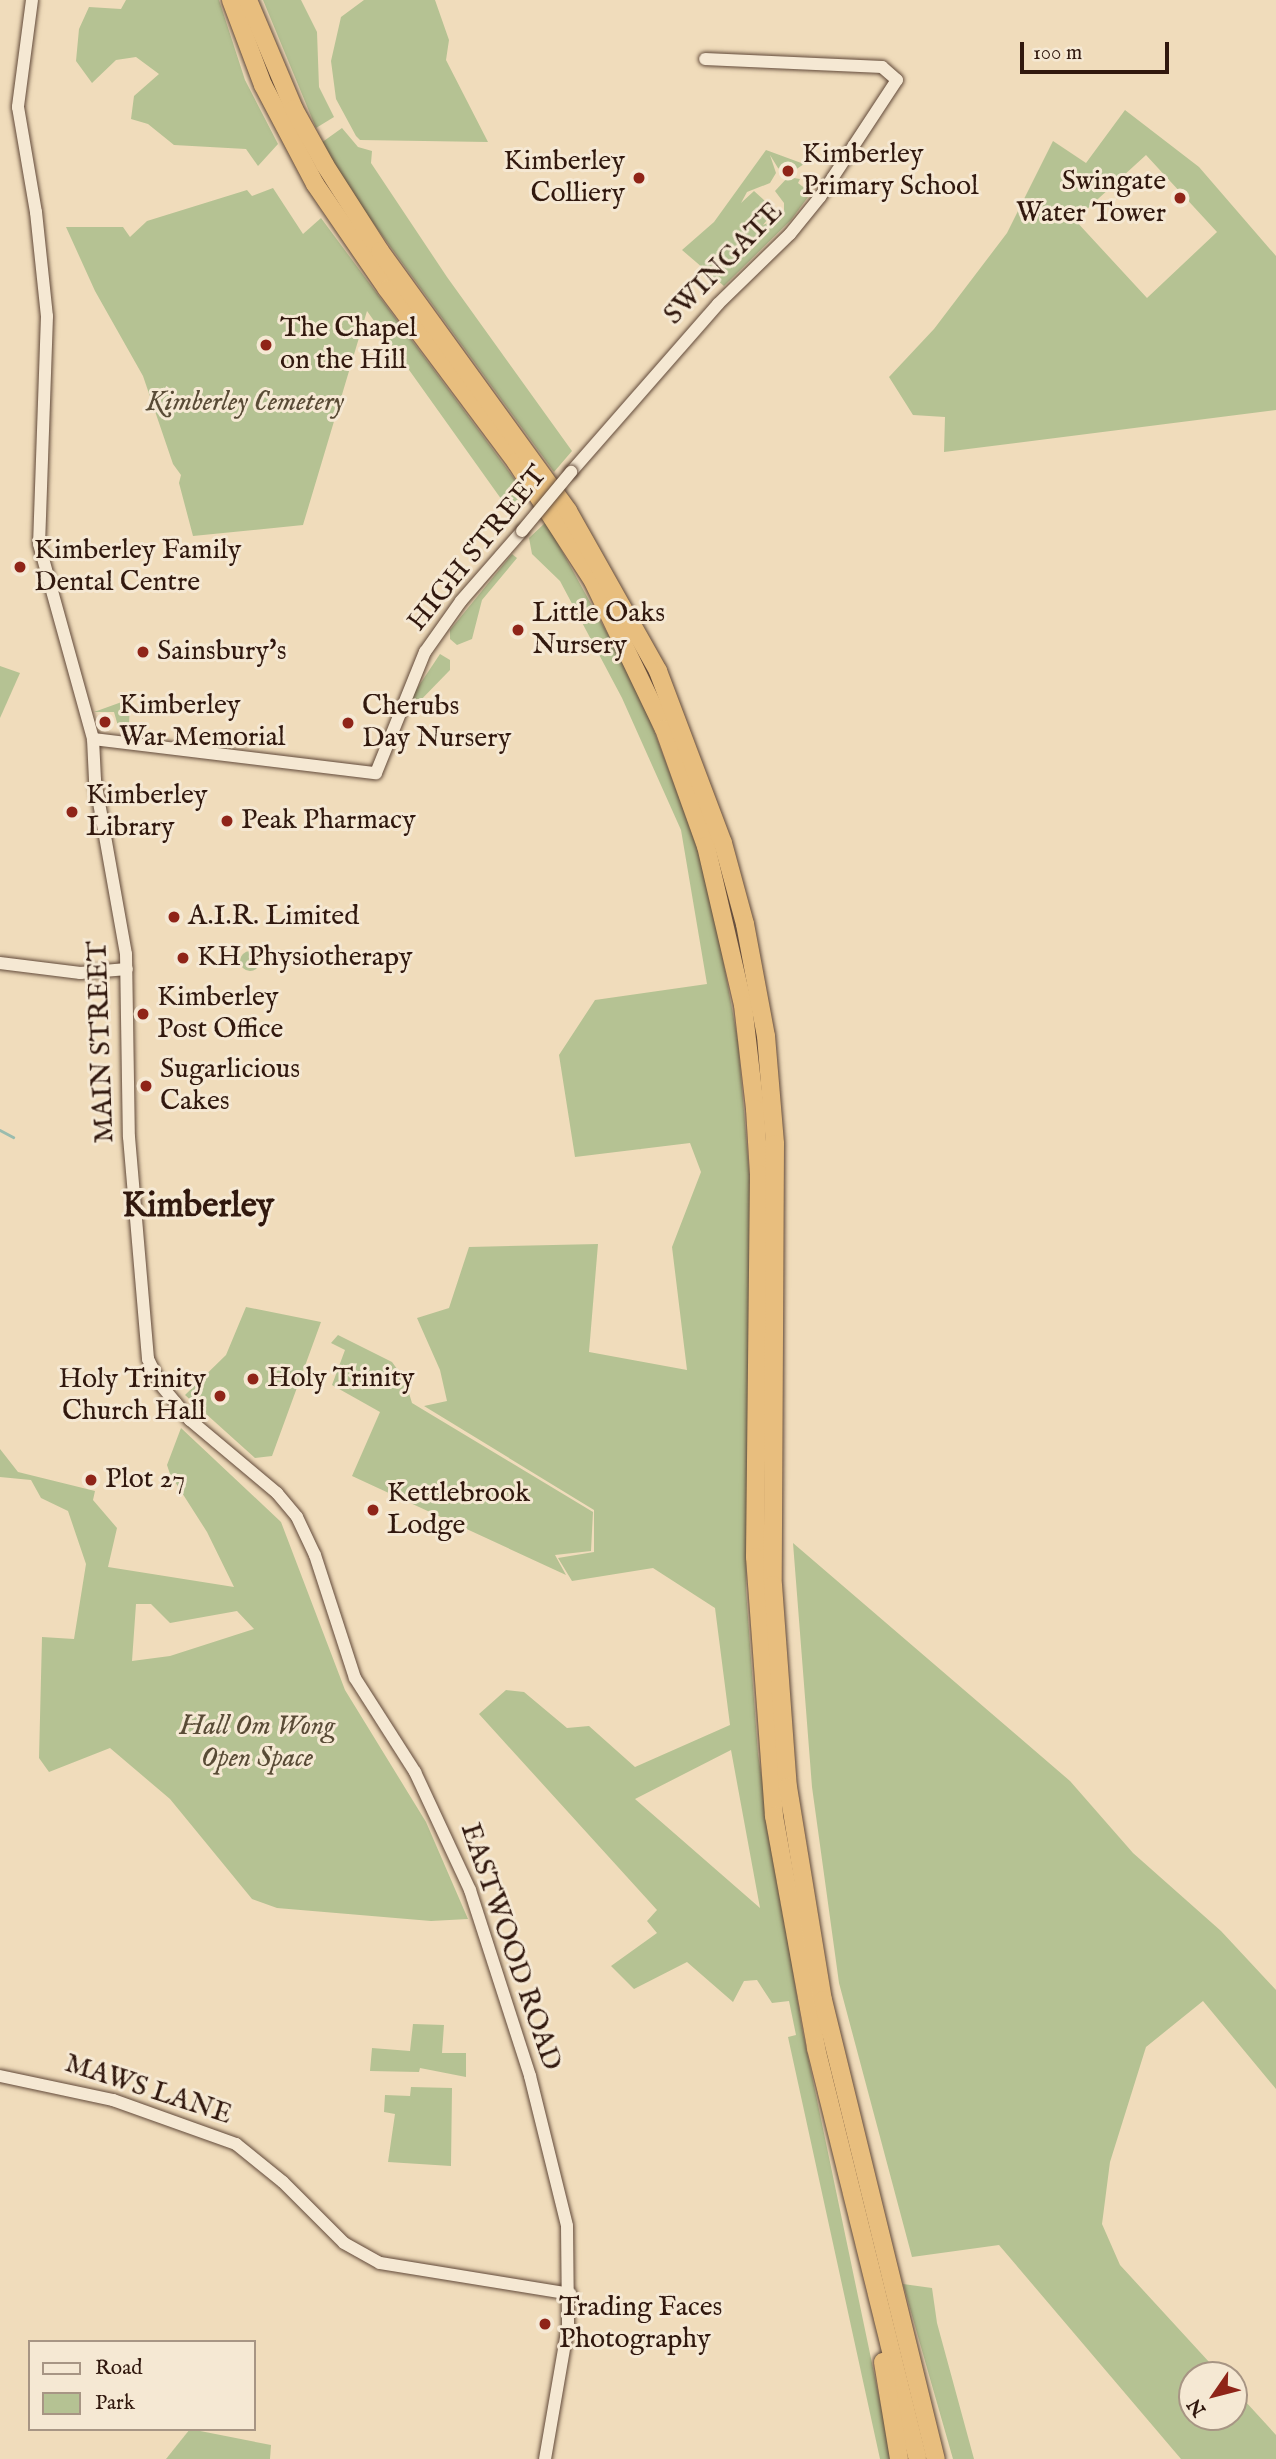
<!DOCTYPE html>
<html>
<head>
<meta charset="utf-8">
<style>
  body { margin:0 }
  #map { position:relative; width:1276px; height:2459px; overflow:hidden; background:#f0dcbb; font-family:"IM FELL English",serif }
  div>[style] { position:absolute }
  [style*='--x'] { left:calc(var(--x)*1px); top:calc(var(--y)*1px); width:calc(var(--w)*1px); rotate:calc(var(--a)*1deg) }
  .green>* { inset:0; background:#b5c293 }
  .round { border-radius:50% }
  .stream>* { height:2.5px; margin:-1.25px; padding:0 1.25px; transform-origin:1.25px; border-radius:1.25px; background:#9abcae }
  .roads { filter:drop-shadow(0 0 2px #614939) drop-shadow(0 0 2px #614939) }
  .tertiary>* { height:12px; margin:-6px; padding:0 6px; transform-origin:6px; border-radius:6px; background:#f5e8d3 }
  .trunk>* { height:18px; margin:-9px; padding:0 9px; transform-origin:9px; border-radius:9px; background:#e8be7e }
  .bridges { filter:drop-shadow(0 0 2px #614939) drop-shadow(0 0 2px #614939) }
  .tertiary-bridge>* { height:12px; margin:-6px; padding:0 6px; transform-origin:6px; border-radius:6px; background:#f5e8d3 }
  .dots>* { width:19px; height:19px; translate:-50% -50%; box-sizing:border-box; border:4px solid #f5e8d3; border-radius:50% }
  span { translate:-50% -50%; white-space:nowrap; text-align:center; line-height:1.15; -webkit-text-stroke:6px #f5e8d3; paint-order:stroke }
  .poi-label { font-size:28px; color:#31180e }
  .left { translate:0 -50%; text-align:left }
  .right { translate:-100% -50%; text-align:right }
  .street-label { font-size:28px; color:#31180e }
  .park-label { font-size:28px; color:#594b36; font-style:italic }
  .district-label { font-size:35px; color:#31180e; font-weight:700 }
  .legend { position:absolute; left:28px; top:2340px; width:228px; height:91px; box-sizing:border-box; background:#f5e8d3; border:2px solid #a79584; margin:0; padding:9px 12px; list-style:none; font-size:21px; color:#31180e }
  .legend li { display:flex; align-items:center; gap:14px; height:35px }
  .legend b { width:35px; border:2px solid #a79584 }
  .north { position:absolute; left:1178px; top:2361px; width:70px; height:70px; box-sizing:border-box; background:#f5e8d3; border:2px solid #a79584; border-radius:50%; rotate:235deg; font-size:19px; font-weight:700; line-height:28px; text-align:center; color:#31180e }
  .north::after { content:''; display:block; margin:auto; width:24px; height:32px; background:#8f2418; clip-path:polygon(50% 0,100% 100%,50% 72%,0 100%) }
  .scale { position:absolute; left:1020px; top:42px; width:149px; height:32px; box-sizing:border-box; border:4px solid #31180e; border-top:0; padding-left:9px; font-size:21px; line-height:24px; white-space:nowrap; color:#31180e; -webkit-text-stroke:5px #f5e8d3; paint-order:stroke }
</style>
</head>
<body>
<div id="map">
  <div class="green">
    <i style="clip-path:polygon(126px 0,219px 0,245px 80px,278px 144px,258px 166px,246px 149px,174px 145px,148px 124px,131px 119px,134px 96px,159px 74px,136px 57px,116px 60px,92px 83px,76px 61px,79px 29px,89px 7px,121px 9px)"></i>
    <i style="clip-path:polygon(263px 0,301px 0,317px 32px,319px 87px,334px 117px,316px 128px)"></i>
    <i style="clip-path:polygon(364px 0,435px 0,449px 40px,446px 60px,488px 142px,360px 140px,356px 136px,336px 99px,331px 61px,341px 17px)"></i>
    <i style="clip-path:polygon(evenodd,1125px 110px,1199px 167px,1276px 256px,1276px 410px,944px 452px,945px 417px,913px 415px,889px 377px,934px 329px,1007px 233px,1053px 141px,1086px 163px,1125px 110px,1146px 155px,1217px 232px,1147px 298px,1075px 220px,1146px 155px)"></i>
    <i style="clip-path:polygon(342px 128px,358px 147px,372px 151px,371px 163px,447px 277px,572px 451px,554px 472px,355px 198px,321px 143px)"></i>
    <i style="clip-path:polygon(766px 150px,804px 164px,789px 174px,778px 168px,770px 155px,776px 173px,770px 183px,747px 192px,741px 203px,754px 191px,775px 210px,763px 225px,784px 216px,784px 203px,775px 191px,788px 177px,800px 179px,798px 183px,811px 193px,791px 220px,724px 286px,682px 250px,714px 222px)"></i>
    <i style="clip-path:polygon(273px 188px,303px 234px,321px 218px,491px 447px,529px 499px,514px 517px,367px 311px,303px 525px,193px 536px,179px 483px,181px 475px,173px 464px,143px 376px,95px 291px,66px 227px,123px 227px,130px 237px,147px 221px,247px 190px,252px 196px)"></i>
    <i style="clip-path:polygon(evenodd,546px 522px,639px 691px,707px 872px,738px 1041px,752px 1205px,746px 1590px,758px 1754px,802px 2028px,892px 2459px,880px 2459px,788px 2037px,796px 2035px,789px 2001px,772px 2003px,757px 1980px,744px 1981px,733px 2002px,687px 1962px,634px 1989px,611px 1966px,657px 1933px,647px 1921px,657px 1910px,479px 1714px,506px 1690px,524px 1692px,567px 1728px,589px 1726px,635px 1767px,730px 1725px,715px 1608px,653px 1568px,572px 1581px,558px 1558px,594px 1552px,594px 1510px,424px 1406px,447px 1401px,440px 1370px,417px 1318px,449px 1308px,469px 1247px,598px 1244px,589px 1352px,687px 1370px,672px 1247px,701px 1172px,690px 1143px,575px 1157px,559px 1055px,595px 1000px,707px 984px,681px 830px,622px 698px,560px 581px,532px 554px,529px 538px,546px 522px,731px 1750px,760px 1908px,635px 1799px,731px 1750px)"></i>
    <i style="clip-path:polygon(512px 554px,517px 558px,482px 600px,472px 639px,457px 645px,450px 639px,450px 630px)"></i>
    <i style="clip-path:polygon(440px 654px,450px 660px,450px 670px,414px 707px,408px 702px)"></i>
    <i style="clip-path:polygon(0 666px,20px 673px,0 718px)"></i>
    <i style="clip-path:polygon(130px 699px,129px 727px,118px 726px,114px 712px,94px 712px)"></i>
    <i class="round" style="left:240px;top:951px;width:20px;height:20px"></i>
    <i style="clip-path:polygon(246px 1307px,321px 1322px,272px 1456px,255px 1458px,185px 1395px,226px 1355px)"></i>
    <i style="clip-path:polygon(338px 1335px,392px 1362px,405px 1380px,412px 1403px,593px 1512px,591px 1551px,555px 1555px,566px 1575px,352px 1476px,380px 1412px,332px 1385px,345px 1350px,331px 1343px)"></i>
    <i style="clip-path:polygon(evenodd,181px 1428px,281px 1522px,345px 1690px,426px 1822px,468px 1919px,431px 1921px,277px 1908px,252px 1899px,170px 1799px,110px 1748px,49px 1772px,39px 1758px,42px 1637px,74px 1639px,86px 1564px,68px 1511px,41px 1498px,31px 1480px,0 1477px,0 1449px,18px 1472px,95px 1491px,93px 1500px,117px 1528px,108px 1567px,234px 1587px,207px 1532px,170px 1474px,167px 1465px,181px 1428px,136px 1604px,151px 1604px,170px 1623px,237px 1611px,254px 1629px,170px 1656px,132px 1661px,136px 1604px)"></i>
    <i style="clip-path:polygon(793px 1543px,1070px 1781px,1133px 1853px,1221px 1931px,1276px 1990px,1276px 2089px,1203px 2001px,1146px 2047px,1110px 2162px,1102px 2224px,1120px 2265px,1221px 2375px,1192px 2375px,1192px 2417px,1234px 2417px,1234px 2389px,1276px 2435px,1276px 2459px,1181px 2459px,999px 2245px,912px 2257px,839px 1983px,812px 1787px)"></i>
    <i style="clip-path:polygon(413px 2024px,444px 2025px,442px 2053px,466px 2053px,466px 2077px,420px 2068px,419px 2072px,370px 2071px,372px 2048px,410px 2051px)"></i>
    <i style="clip-path:polygon(411px 2087px,452px 2088px,451px 2166px,388px 2162px,395px 2114px,384px 2112px,385px 2095px,410px 2096px)"></i>
    <i style="clip-path:polygon(903px 2284px,932px 2288px,937px 2323px,974px 2459px,953px 2459px)"></i>
    <i style="clip-path:polygon(190px 2429px,271px 2445px,270px 2459px,166px 2459px)"></i>
  </div>
  <div class="stream">
    <i style="--x:0;--y:1130;--w:15;--a:28"></i>
  </div>
  <div class="roads">
    <div class="tertiary">
      <i style="--x:32;--y:0;--w:108;--a:97.5"></i>
      <i style="--x:18;--y:107;--w:107;--a:80.3"></i>
      <i style="--x:36;--y:212;--w:105;--a:84"></i>
      <i style="--x:47;--y:316;--w:228;--a:92"></i>
      <i style="--x:39;--y:544;--w:202;--a:74.5"></i>
      <i style="--x:93;--y:739;--w:41;--a:87.2"></i>
      <i style="--x:95;--y:780;--w:177;--a:79.9"></i>
      <i style="--x:126;--y:954;--w:183;--a:89.1"></i>
      <i style="--x:129;--y:1137;--w:223;--a:85.1"></i>
      <i style="--x:148;--y:1359;--w:28;--a:64"></i>
      <i style="--x:160;--y:1384;--w:47;--a:50.2"></i>
      <i style="--x:190;--y:1420;--w:114;--a:40"></i>
      <i style="--x:277;--y:1493;--w:31;--a:50"></i>
      <i style="--x:297;--y:1517;--w:42;--a:64.7"></i>
      <i style="--x:315;--y:1555;--w:129;--a:72"></i>
      <i style="--x:355;--y:1678;--w:112;--a:57.4"></i>
      <i style="--x:415;--y:1772;--w:130;--a:65"></i>
      <i style="--x:470;--y:1890;--w:195;--a:72.1"></i>
      <i style="--x:530;--y:2076;--w:154;--a:76.1"></i>
      <i style="--x:567;--y:2226;--w:100;--a:89.4"></i>
      <i style="--x:568;--y:2326;--w:135;--a:99.8"></i>
      <i style="--x:571;--y:472;--w:223;--a:-48.8"></i>
      <i style="--x:718;--y:304;--w:100;--a:-44.2"></i>
      <i style="--x:790;--y:234;--w:48;--a:-51"></i>
      <i style="--x:820;--y:197;--w:140;--a:-56.7"></i>
      <i style="--x:897;--y:80;--w:20;--a:-139"></i>
      <i style="--x:882;--y:67;--w:177;--a:-177.4"></i>
      <i style="--x:93;--y:739;--w:285;--a:6.9"></i>
      <i style="--x:376;--y:773;--w:131;--a:-68"></i>
      <i style="--x:425;--y:652;--w:62;--a:-54.8"></i>
      <i style="--x:461;--y:601;--w:93;--a:-48.9"></i>
      <i style="--x:0;--y:963;--w:81;--a:7.1"></i>
      <i style="--x:80;--y:973;--w:47;--a:-4.9"></i>
      <i style="--x:0;--y:2076;--w:116;--a:12"></i>
      <i style="--x:113;--y:2100;--w:131;--a:19.7"></i>
      <i style="--x:236;--y:2144;--w:60;--a:39"></i>
      <i style="--x:283;--y:2182;--w:86;--a:45"></i>
      <i style="--x:344;--y:2243;--w:41;--a:29.1"></i>
      <i style="--x:380;--y:2263;--w:193;--a:9.2"></i>
    </div>
    <div class="trunk">
      <i style="--x:231;--y:0;--w:91;--a:69.4"></i>
      <i style="--x:263;--y:85;--w:112;--a:62.3"></i>
      <i style="--x:315;--y:184;--w:127;--a:55.6"></i>
      <i style="--x:387;--y:289;--w:216;--a:53.3"></i>
      <i style="--x:516;--y:462;--w:142;--a:57.1"></i>
      <i style="--x:593;--y:581;--w:164;--a:64.4"></i>
      <i style="--x:664;--y:729;--w:124;--a:70.3"></i>
      <i style="--x:706;--y:846;--w:163;--a:76.9"></i>
      <i style="--x:743;--y:1005;--w:105;--a:83.4"></i>
      <i style="--x:755;--y:1109;--w:65;--a:86.5"></i>
      <i style="--x:759;--y:1174;--w:383;--a:90.6"></i>
      <i style="--x:755;--y:1557;--w:260;--a:85.8"></i>
      <i style="--x:774;--y:1816;--w:236;--a:79.7"></i>
      <i style="--x:816;--y:2048;--w:423;--a:76.1"></i>
      <i style="--x:248;--y:0;--w:118;--a:67.1"></i>
      <i style="--x:294;--y:109;--w:64;--a:61"></i>
      <i style="--x:325;--y:165;--w:102;--a:57.4"></i>
      <i style="--x:380;--y:251;--w:321;--a:54.1"></i>
      <i style="--x:568;--y:511;--w:184;--a:60.6"></i>
      <i style="--x:658;--y:671;--w:184;--a:69.3"></i>
      <i style="--x:723;--y:843;--w:84;--a:74.8"></i>
      <i style="--x:745;--y:924;--w:114;--a:79.4"></i>
      <i style="--x:766;--y:1036;--w:108;--a:85.2"></i>
      <i style="--x:775;--y:1144;--w:441;--a:90.3"></i>
      <i style="--x:773;--y:1585;--w:203;--a:85.8"></i>
      <i style="--x:788;--y:1787;--w:216;--a:80.7"></i>
      <i style="--x:823;--y:2000;--w:473;--a:76.2"></i>
      <i style="--x:883;--y:2362;--w:98;--a:80.6"></i>
    </div>
  </div>
  <div class="bridges">
    <div class="tertiary-bridge">
      <i style="--x:522;--y:531;--w:77;--a:-50.3"></i>
    </div>
  </div>
  <div class="dots">
    <i style="left:788px;top:171px;background:#8f2418"></i>
    <i style="left:639px;top:178px;background:#8f2418"></i>
    <i style="left:1180px;top:198px;background:#8f2418"></i>
    <i style="left:266px;top:345px;background:#8f2418"></i>
    <i style="left:20px;top:567px;background:#8f2418"></i>
    <i style="left:518px;top:630px;background:#8f2418"></i>
    <i style="left:143px;top:652px;background:#8f2418"></i>
    <i style="left:105px;top:722px;background:#8f2418"></i>
    <i style="left:348px;top:723px;background:#8f2418"></i>
    <i style="left:72px;top:812px;background:#8f2418"></i>
    <i style="left:227px;top:821px;background:#8f2418"></i>
    <i style="left:174px;top:917px;background:#8f2418"></i>
    <i style="left:183px;top:958px;background:#8f2418"></i>
    <i style="left:143px;top:1014px;background:#8f2418"></i>
    <i style="left:146px;top:1086px;background:#8f2418"></i>
    <i style="left:253px;top:1379px;background:#8f2418"></i>
    <i style="left:220px;top:1396px;background:#8f2418"></i>
    <i style="left:91px;top:1480px;background:#8f2418"></i>
    <i style="left:373px;top:1510px;background:#8f2418"></i>
    <i style="left:545px;top:2324px;background:#8f2418"></i>
  </div>
  <div class="poi-label">
    <span class="left" style="left:802px;top:171px">Kimberley<br>Primary School</span>
    <span class="right" style="left:625px;top:178px">Kimberley<br>Colliery</span>
    <span class="right" style="left:1166px;top:198px">Swingate<br>Water Tower</span>
    <span class="left" style="left:280px;top:345px">The Chapel<br>on the Hill</span>
    <span class="left" style="left:34px;top:567px">Kimberley Family<br>Dental Centre</span>
    <span class="left" style="left:532px;top:630px">Little Oaks<br>Nursery</span>
    <span class="left" style="left:157px;top:652px">Sainsbury's</span>
    <span class="left" style="left:119px;top:722px">Kimberley<br>War Memorial</span>
    <span class="left" style="left:362px;top:723px">Cherubs<br>Day Nursery</span>
    <span class="left" style="left:86px;top:812px">Kimberley<br>Library</span>
    <span class="left" style="left:241px;top:821px">Peak Pharmacy</span>
    <span class="left" style="left:188px;top:917px">A.I.R. Limited</span>
    <span class="left" style="left:197px;top:958px">KH Physiotherapy</span>
    <span class="left" style="left:157px;top:1014px">Kimberley<br>Post Office</span>
    <span class="left" style="left:160px;top:1086px">Sugarlicious<br>Cakes</span>
    <span class="left" style="left:267px;top:1379px">Holy Trinity</span>
    <span class="right" style="left:206px;top:1396px">Holy Trinity<br>Church Hall</span>
    <span class="left" style="left:105px;top:1480px">Plot 27</span>
    <span class="left" style="left:387px;top:1510px">Kettlebrook<br>Lodge</span>
    <span class="left" style="left:559px;top:2324px">Trading Faces<br>Photography</span>
  </div>
  <div class="street-label">
    <span style="left:724px;top:264px;rotate:-46deg">SWINGATE</span>
    <span style="left:478px;top:549px;rotate:-51deg">HIGH STREET</span>
    <span style="left:102px;top:1042px;rotate:-92deg">MAIN STREET</span>
    <span style="left:510px;top:1947px;rotate:71deg">EASTWOOD ROAD</span>
    <span style="left:148px;top:2090px;rotate:18deg">MAWS LANE</span>
  </div>
  <div class="park-label">
    <span style="left:245px;top:403px">Kimberley Cemetery</span>
    <span style="left:257px;top:1743px">Hall Om Wong<br>Open Space</span>
  </div>
  <div class="district-label">
    <span style="left:198px;top:1207px">Kimberley</span>
  </div>
  <ul class="legend">
  <li><b style="height:9px;background:#f5e8d3"></b>Road</li>
  <li><b style="height:19px;background:#b5c293"></b>Park</li>
  </ul>
  <div class="north">N</div>
  <div class="scale">100 m</div>
</div>
</body>
</html>
